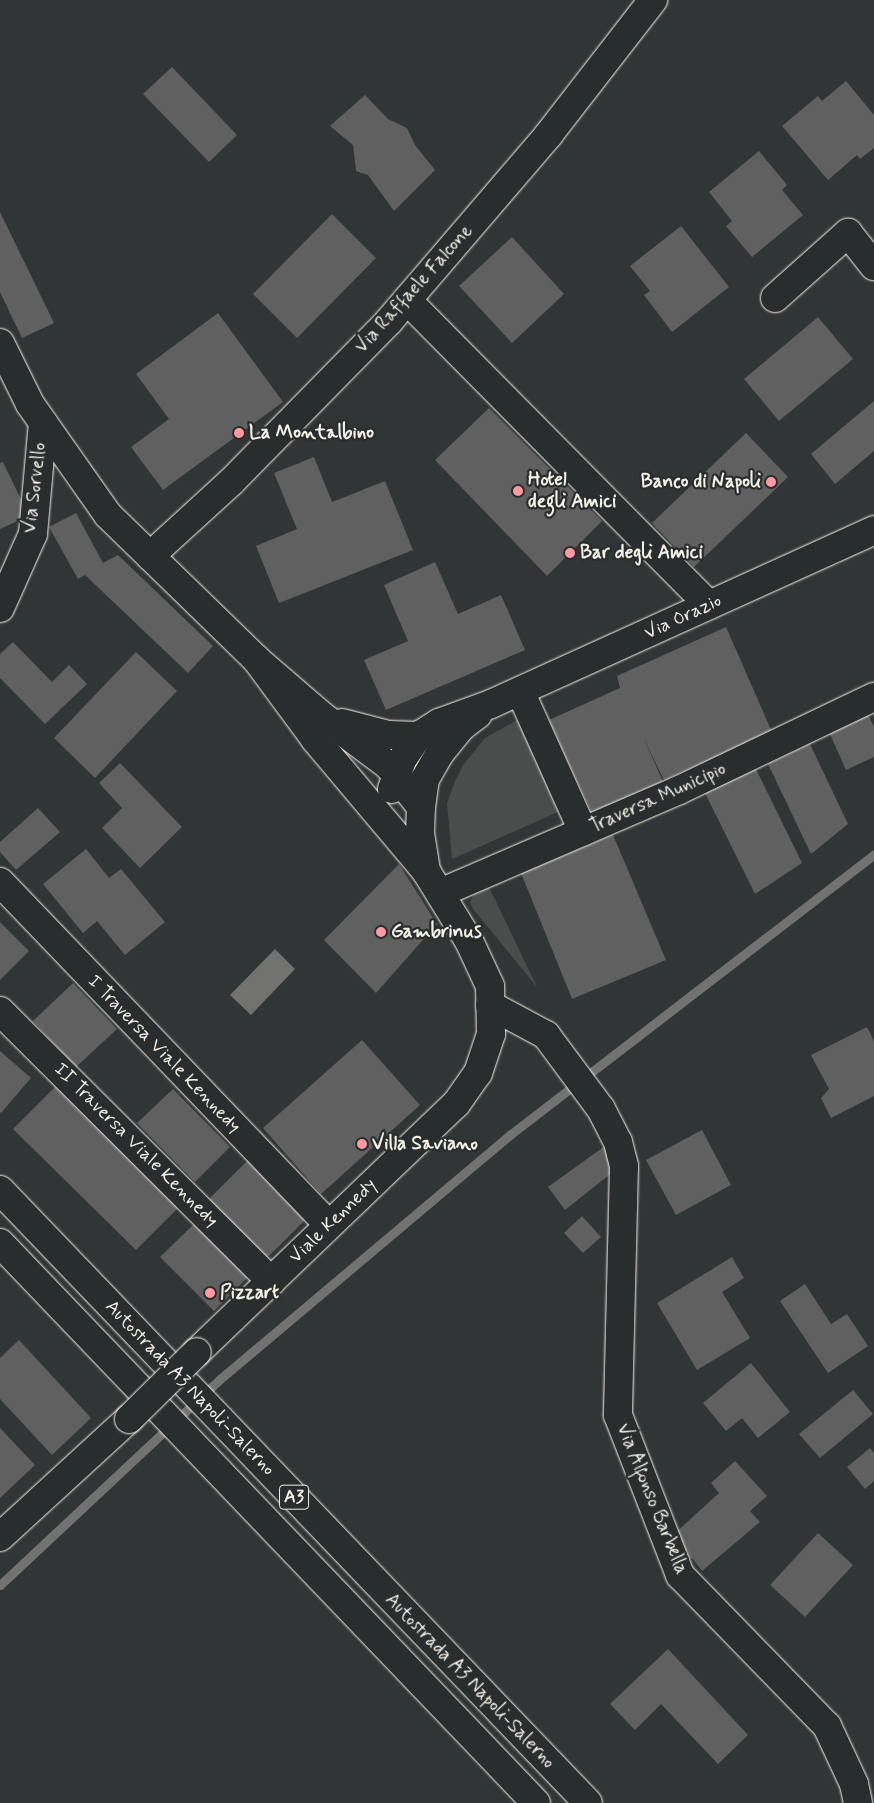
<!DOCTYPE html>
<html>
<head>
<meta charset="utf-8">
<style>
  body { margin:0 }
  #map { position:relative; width:874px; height:1803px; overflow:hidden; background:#323535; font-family:Mynerve,sans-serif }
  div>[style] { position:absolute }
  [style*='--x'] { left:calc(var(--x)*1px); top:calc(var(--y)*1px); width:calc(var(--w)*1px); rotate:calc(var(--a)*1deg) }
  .green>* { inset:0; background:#4b4d4c }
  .water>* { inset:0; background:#727370 }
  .stream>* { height:9px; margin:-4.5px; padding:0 4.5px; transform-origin:4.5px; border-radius:4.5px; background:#727370 }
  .building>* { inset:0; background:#5f605f }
  .roads { filter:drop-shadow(0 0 1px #f4f1e8) drop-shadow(0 0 1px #f4f1e8) }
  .minor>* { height:28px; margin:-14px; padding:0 14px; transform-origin:14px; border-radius:14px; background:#2a2d2e }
  .highway>* { height:28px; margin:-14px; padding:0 14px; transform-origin:14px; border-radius:14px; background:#2a2d2e }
  .bridges { filter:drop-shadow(0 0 1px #f4f1e8) drop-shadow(0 0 1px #f4f1e8) }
  .minor-bridge>* { height:28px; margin:-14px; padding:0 14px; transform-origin:14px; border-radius:14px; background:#2a2d2e }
  .dots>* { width:14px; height:14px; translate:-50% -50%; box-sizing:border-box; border:2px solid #2a2d2e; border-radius:50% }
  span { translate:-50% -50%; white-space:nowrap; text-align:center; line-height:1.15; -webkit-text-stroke:4.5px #2a2d2e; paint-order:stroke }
  .shield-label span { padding:1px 4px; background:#2a2d2e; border:1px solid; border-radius:4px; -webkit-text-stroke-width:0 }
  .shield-label { font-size:18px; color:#f4f1e8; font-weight:700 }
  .street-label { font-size:19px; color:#f4f1e8 }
  .poi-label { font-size:19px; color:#f4f1e8; font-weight:700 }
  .left { translate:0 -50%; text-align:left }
  .right { translate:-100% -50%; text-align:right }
</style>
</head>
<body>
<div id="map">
  <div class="green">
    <i style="clip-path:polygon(519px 719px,558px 812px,452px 859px,447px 803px,455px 781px,464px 764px,485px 738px)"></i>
    <i style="clip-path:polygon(488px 885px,537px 987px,473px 909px,470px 903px,475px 892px)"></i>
  </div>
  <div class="water">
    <i style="clip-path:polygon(275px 949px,295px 969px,251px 1015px,230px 995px)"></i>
  </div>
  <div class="stream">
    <i style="--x:0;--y:1585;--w:301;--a:-43.1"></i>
    <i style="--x:220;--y:1379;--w:380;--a:-40.1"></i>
    <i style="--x:511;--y:1134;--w:458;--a:-37.6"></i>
  </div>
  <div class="building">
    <i style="clip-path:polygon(172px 67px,237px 135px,209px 162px,143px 94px)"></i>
    <i style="clip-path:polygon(846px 81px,874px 115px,874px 148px,860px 159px,857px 155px,828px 180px,782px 126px,818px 96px,822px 101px)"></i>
    <i style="clip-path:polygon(365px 95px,388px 119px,407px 128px,415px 145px,435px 170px,394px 211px,368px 175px,356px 171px,353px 145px,330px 126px)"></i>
    <i style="clip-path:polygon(759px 151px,787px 185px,782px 190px,803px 215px,752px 257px,726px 226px,732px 221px,709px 192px)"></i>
    <i style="clip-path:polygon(0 212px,54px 323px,22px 338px,0 292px)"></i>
    <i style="clip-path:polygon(332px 214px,376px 258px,297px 338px,253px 294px)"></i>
    <i style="clip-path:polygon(681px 226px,729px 287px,672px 332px,644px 295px,650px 291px,630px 266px)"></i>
    <i style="clip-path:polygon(512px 237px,564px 294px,512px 343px,459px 286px)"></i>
    <i style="clip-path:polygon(218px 313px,283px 402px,163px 490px,131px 447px,169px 419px,136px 374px)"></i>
    <i style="clip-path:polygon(818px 317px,853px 359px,779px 421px,744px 379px)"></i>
    <i style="clip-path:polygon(874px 401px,874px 451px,835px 484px,811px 454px)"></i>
    <i style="clip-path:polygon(489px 408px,602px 521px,547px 576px,435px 460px)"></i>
    <i style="clip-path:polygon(746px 433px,788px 477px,694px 567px,652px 523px)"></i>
    <i style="clip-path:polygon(314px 457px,332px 502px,385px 481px,413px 550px,279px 603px,256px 546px,297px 529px,274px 473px)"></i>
    <i style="clip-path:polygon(3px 462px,29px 516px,0 529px,0 463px)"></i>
    <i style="clip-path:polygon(76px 513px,103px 563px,118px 555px,213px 646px,188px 673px,85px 575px,78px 579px,49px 527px)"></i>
    <i style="clip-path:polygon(435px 562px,458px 614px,501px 595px,525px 650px,386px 710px,364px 660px,408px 641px,384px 585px)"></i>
    <i style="clip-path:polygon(726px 627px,772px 732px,664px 780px,643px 737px,666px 788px,595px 820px,549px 720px,620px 688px,617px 676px)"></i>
    <i style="clip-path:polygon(13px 642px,52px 682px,69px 665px,87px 684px,45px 724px,0 678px,0 654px)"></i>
    <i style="clip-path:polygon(136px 652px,177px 691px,95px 778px,54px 738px)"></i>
    <i style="clip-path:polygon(868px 714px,874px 727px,874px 757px,846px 770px,829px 732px)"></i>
    <i style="clip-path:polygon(810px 744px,848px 824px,811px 854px,768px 764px)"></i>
    <i style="clip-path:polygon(120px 763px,182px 827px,140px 868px,102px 828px,122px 808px,99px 783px)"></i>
    <i style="clip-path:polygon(756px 769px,802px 863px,755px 894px,705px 793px)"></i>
    <i style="clip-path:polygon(38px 808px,60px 832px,16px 870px,0 852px,0 842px)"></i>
    <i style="clip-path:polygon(613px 835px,666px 960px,572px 999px,521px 873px)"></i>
    <i style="clip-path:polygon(86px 849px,109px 878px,121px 869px,165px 922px,125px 955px,97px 921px,83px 933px,43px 884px)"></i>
    <i style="clip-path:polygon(399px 864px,437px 924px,376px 993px,324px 940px)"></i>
    <i style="clip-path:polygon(0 922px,29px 951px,0 980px)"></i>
    <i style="clip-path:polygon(73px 983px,117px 1029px,76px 1067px,33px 1021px)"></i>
    <i style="clip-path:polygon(867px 1027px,874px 1041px,874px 1096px,831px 1118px,821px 1098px,829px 1089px,811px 1055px)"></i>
    <i style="clip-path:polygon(362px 1040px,420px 1105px,321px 1194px,263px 1128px)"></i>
    <i style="clip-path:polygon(0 1051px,31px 1078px,1px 1113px,0 1112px)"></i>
    <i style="clip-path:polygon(57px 1085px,180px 1206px,136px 1250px,13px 1129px)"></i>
    <i style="clip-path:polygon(173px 1089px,230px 1147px,195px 1182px,137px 1123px)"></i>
    <i style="clip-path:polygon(702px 1130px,731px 1185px,676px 1215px,646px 1160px)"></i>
    <i style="clip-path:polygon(609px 1143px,618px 1168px,565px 1210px,548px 1187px)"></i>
    <i style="clip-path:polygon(249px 1159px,308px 1217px,265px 1260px,206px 1202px)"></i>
    <i style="clip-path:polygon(582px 1216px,601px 1237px,583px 1253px,564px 1233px)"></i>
    <i style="clip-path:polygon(197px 1221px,250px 1275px,214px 1311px,160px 1257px)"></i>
    <i style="clip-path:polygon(732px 1257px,744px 1278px,722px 1292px,750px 1338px,697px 1370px,657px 1303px)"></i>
    <i style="clip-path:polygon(805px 1284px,831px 1324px,847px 1314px,868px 1346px,828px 1373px,780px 1301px)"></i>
    <i style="clip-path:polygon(19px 1340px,91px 1418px,52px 1455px,0 1399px,0 1358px)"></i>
    <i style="clip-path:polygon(751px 1363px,790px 1412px,758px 1438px,742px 1418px,726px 1431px,703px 1403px)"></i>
    <i style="clip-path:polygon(853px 1390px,873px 1414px,820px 1458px,799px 1434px)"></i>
    <i style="clip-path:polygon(0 1428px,35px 1465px,0 1498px)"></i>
    <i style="clip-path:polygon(870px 1448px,874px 1453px,874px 1481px,865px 1489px,847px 1467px)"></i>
    <i style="clip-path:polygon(735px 1461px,767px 1496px,750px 1511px,760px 1522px,702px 1571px,692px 1558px,684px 1562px,673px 1535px,719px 1493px,711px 1483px)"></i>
    <i style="clip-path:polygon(818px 1533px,853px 1565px,805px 1617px,770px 1585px)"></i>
    <i style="clip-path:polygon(668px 1649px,748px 1735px,718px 1764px,661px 1704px,635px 1730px,610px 1704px)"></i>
  </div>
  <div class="roads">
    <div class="minor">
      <i style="--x:775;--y:298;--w:98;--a:-41.7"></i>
      <i style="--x:848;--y:233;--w:42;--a:51.8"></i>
      <i style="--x:407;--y:300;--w:429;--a:45.3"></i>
      <i style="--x:0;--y:343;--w:68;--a:63.8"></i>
      <i style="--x:30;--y:404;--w:136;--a:54.9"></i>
      <i style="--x:108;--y:515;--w:206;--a:44.2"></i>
      <i style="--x:256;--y:659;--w:87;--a:40.8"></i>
      <i style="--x:322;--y:716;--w:82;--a:36.6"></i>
      <i style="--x:388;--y:765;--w:53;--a:51.8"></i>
      <i style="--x:150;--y:556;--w:111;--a:-42.4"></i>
      <i style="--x:232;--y:481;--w:224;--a:-45.5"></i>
      <i style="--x:389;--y:321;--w:246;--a:-49.4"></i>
      <i style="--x:549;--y:134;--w:170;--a:-52.2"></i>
      <i style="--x:0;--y:608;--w:81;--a:-66"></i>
      <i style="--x:33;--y:534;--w:112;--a:-84.9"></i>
      <i style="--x:520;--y:691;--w:154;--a:65.8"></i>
      <i style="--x:342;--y:723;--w:48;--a:14.6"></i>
      <i style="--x:388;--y:735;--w:30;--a:2"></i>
      <i style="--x:392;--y:789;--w:31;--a:-71"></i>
      <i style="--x:402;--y:760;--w:29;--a:-56"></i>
      <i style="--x:418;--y:736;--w:25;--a:-32"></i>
      <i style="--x:439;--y:723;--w:55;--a:-20.1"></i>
      <i style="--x:491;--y:704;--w:421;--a:-24.4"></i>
      <i style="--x:426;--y:871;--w:37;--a:-99"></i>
      <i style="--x:420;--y:834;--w:27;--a:-88"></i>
      <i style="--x:421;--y:807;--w:28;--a:-82"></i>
      <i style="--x:425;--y:779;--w:30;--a:-60"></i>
      <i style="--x:440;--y:753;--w:33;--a:-51"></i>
      <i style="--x:461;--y:727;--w:21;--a:-37"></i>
      <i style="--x:0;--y:882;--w:475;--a:46.2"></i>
      <i style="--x:440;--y:893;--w:260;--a:-23.3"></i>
      <i style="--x:679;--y:790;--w:216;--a:-25.5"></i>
      <i style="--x:490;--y:1005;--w:64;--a:28.2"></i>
      <i style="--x:546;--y:1035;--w:92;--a:53.4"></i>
      <i style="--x:601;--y:1109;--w:37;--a:63"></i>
      <i style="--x:618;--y:1142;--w:25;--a:76"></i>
      <i style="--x:624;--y:1166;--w:249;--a:91.4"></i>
      <i style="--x:618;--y:1415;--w:172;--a:68.8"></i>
      <i style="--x:680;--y:1575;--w:211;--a:45.8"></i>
      <i style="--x:827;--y:1726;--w:64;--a:65"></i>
      <i style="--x:854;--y:1784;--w:19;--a:78"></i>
      <i style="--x:0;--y:1011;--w:383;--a:44.9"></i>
      <i style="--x:197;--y:1352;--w:359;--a:-43.8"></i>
      <i style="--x:456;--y:1104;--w:38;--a:-55"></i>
      <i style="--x:478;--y:1073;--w:41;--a:-71.6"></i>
      <i style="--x:491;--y:1034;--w:48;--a:-91.2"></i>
      <i style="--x:490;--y:986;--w:50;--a:-115"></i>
      <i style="--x:469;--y:941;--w:82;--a:-121.6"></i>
      <i style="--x:426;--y:871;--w:172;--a:-130.1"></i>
      <i style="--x:315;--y:739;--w:99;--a:-126.4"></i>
      <i style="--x:0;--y:1537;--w:175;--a:-42.5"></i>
    </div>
    <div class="highway">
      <i style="--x:0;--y:1190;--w:849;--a:46.19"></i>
      <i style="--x:0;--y:1243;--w:775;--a:46.25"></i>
    </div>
  </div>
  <div class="bridges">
    <div class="minor-bridge">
      <i style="--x:129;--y:1419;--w:95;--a:-44.6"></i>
    </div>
  </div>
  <div class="dots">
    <i style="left:239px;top:433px;background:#ff9aa2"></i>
    <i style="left:771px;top:482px;background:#ff9aa2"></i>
    <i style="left:518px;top:491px;background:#ff9aa2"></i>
    <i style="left:570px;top:553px;background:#ff9aa2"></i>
    <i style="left:381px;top:932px;background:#ff9aa2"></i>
    <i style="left:362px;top:1144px;background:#ff9aa2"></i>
    <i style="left:210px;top:1293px;background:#ff9aa2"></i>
  </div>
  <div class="shield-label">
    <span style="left:294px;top:1497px">A3</span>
  </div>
  <div class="street-label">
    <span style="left:414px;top:289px;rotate:-48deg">Via Raffaele Falcone</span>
    <span style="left:35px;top:488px;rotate:-83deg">Via Sorvello</span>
    <span style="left:683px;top:617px;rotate:-25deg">Via Orazio</span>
    <span style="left:658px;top:798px;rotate:-24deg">Traversa Municipio</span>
    <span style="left:164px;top:1054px;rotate:46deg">I Traversa Viale Kennedy</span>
    <span style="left:136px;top:1145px;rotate:45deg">II Traversa Viale Kennedy</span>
    <span style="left:333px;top:1221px;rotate:-44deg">Viale Kennedy</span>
    <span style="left:190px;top:1388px;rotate:46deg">Autostrada A3 Napoli-Salerno</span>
    <span style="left:652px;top:1499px;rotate:68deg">Via Alfonso Barbella</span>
    <span style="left:470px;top:1681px;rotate:46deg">Autostrada A3 Napoli-Salerno</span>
  </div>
  <div class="poi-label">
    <span class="left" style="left:249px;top:433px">La Montalbino</span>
    <span class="left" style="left:528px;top:491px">Hotel<br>degli Amici</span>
    <span class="right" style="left:761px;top:482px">Banco di Napoli</span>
    <span class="left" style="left:580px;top:553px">Bar degli Amici</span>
    <span class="left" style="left:391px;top:932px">Gambrinus</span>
    <span class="left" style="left:372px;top:1144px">Villa Saviano</span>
    <span class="left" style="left:220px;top:1293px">Pizzart</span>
  </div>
</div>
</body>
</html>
